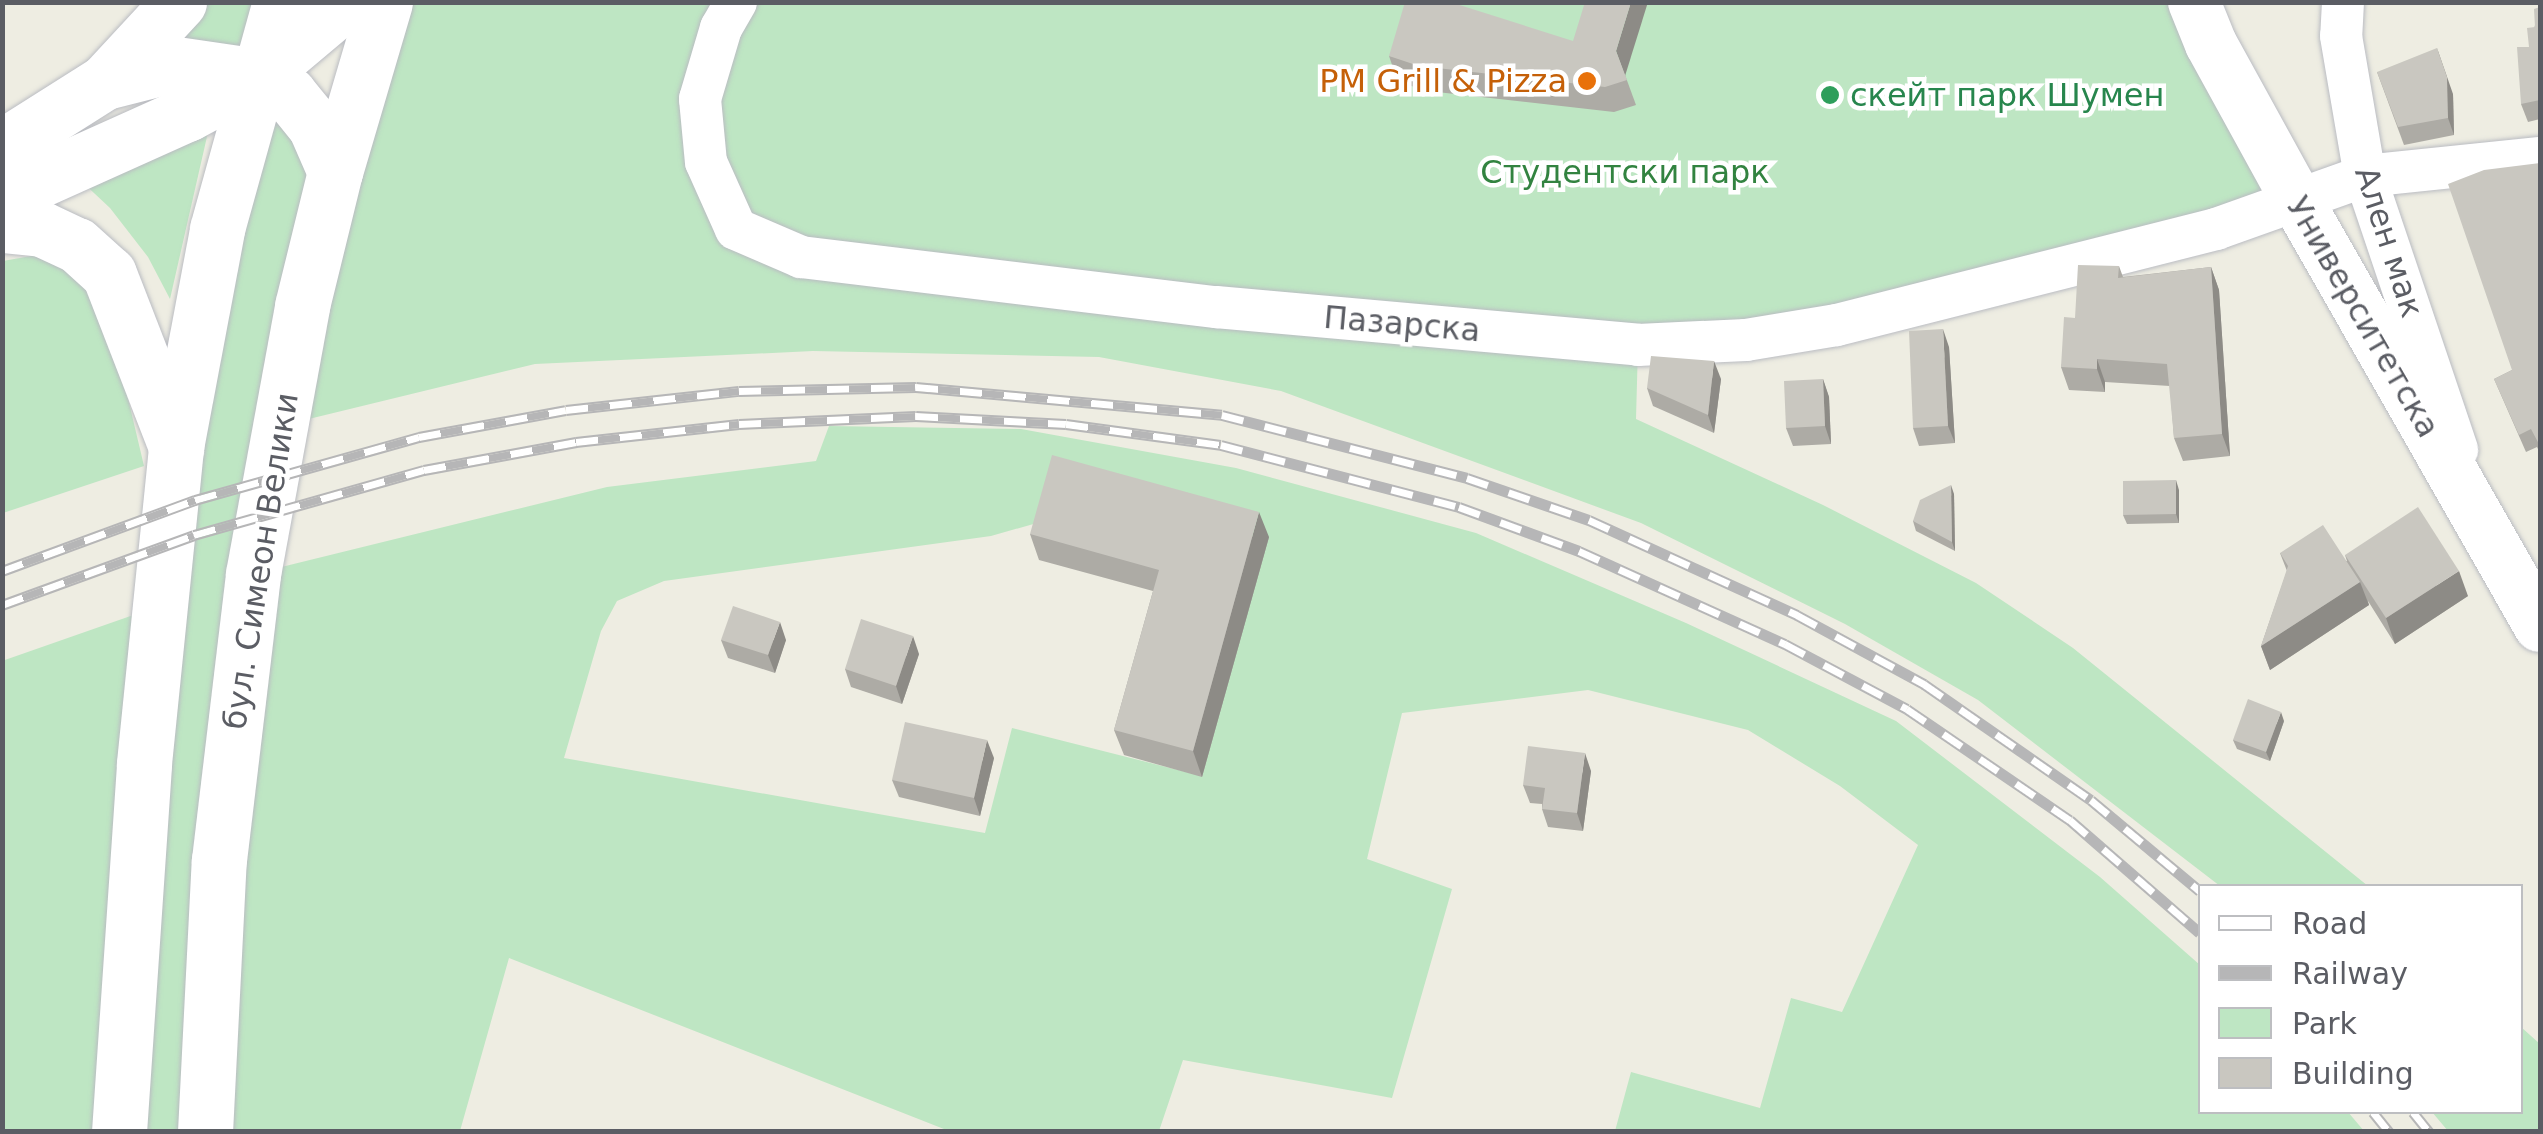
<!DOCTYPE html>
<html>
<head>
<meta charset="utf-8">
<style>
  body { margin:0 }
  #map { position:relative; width:2543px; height:1134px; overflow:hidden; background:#eeede2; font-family:"DejaVu Sans",sans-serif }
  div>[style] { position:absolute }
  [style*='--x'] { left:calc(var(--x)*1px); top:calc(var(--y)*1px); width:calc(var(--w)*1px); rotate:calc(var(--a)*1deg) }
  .green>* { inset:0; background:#bee6c3 }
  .roads { filter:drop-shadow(0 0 2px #babcc2) drop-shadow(0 0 2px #babcc2) }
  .minor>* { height:42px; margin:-21px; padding:0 21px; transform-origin:21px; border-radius:21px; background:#fff }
  .tertiary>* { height:52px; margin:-26px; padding:0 26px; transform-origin:26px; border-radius:26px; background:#fff }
  .secondary>* { height:55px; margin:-27.5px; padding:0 27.5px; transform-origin:27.5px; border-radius:27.5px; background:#fff }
  .rail>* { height:11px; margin-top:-5.5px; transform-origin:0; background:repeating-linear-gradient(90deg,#fff 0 22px,#b6b6b7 0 44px); box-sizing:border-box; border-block:2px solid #b6b6b7 }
  .wall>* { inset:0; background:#adaba5 }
  .shaded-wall>* { inset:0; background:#8d8b86 }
  .building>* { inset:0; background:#c9c7c0 }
  .dots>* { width:28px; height:28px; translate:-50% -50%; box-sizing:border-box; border:5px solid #fff; border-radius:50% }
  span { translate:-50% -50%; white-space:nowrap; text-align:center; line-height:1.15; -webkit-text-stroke:9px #fff; paint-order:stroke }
  .food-label { font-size:32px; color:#c56008 }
  .right { translate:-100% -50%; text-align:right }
  .leisure-label { font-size:32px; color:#27864d }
  .left { translate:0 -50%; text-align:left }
  .park-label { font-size:32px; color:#328340 }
  .street-label { font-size:32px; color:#5b5d64 }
  .frame { position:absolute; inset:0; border:5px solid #5b5d64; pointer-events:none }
  .legend { position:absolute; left:2198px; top:884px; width:325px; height:230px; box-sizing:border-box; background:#fff; border:2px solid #bdbec1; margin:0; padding:12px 18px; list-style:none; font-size:30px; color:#5b5d64 }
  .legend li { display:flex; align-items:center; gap:20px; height:50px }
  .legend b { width:50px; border:2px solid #bdbec1 }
</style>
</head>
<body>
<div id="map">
  <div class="green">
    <i style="clip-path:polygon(190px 3px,256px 3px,240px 54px,159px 47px)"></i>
    <i style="clip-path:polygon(385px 3px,2194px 3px,2298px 202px,2216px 229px,1638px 346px,1636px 419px,1823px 505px,1976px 583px,2073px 648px,2368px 886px,2220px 886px,1978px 700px,1845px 624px,1641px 523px,1281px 391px,1099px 357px,813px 351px,535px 364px,280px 426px)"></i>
    <i style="clip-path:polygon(269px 106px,324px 177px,187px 1131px,139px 1132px,194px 458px)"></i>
    <i style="clip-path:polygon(211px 119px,170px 299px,148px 257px,110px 208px,78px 178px)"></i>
    <i style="clip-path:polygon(42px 254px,73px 270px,108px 314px,144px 466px,3px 513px,3px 261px)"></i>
    <i style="clip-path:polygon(evenodd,829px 426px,1021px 429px,1236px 468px,1476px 533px,1686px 623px,1896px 721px,2100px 877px,2200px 965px,2200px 1112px,2348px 1112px,2364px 1131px,1615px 1131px,1631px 1072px,1760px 1108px,1791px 998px,1842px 1012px,1918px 845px,1840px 786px,1748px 730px,1588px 690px,1402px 713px,1367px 859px,1452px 889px,1392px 1098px,1183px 1060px,1159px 1131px,949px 1131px,509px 958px,460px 1131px,205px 1132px,253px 574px,607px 487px,816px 461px,829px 426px,1051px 519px,1268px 538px,1202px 776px,1012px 728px,985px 833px,564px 758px,601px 631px,617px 601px,664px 581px,991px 536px,1051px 519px)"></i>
    <i style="clip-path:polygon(162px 605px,111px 1131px,3px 1131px,2px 661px)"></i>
    <i style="clip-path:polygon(2521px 1027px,2540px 1044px,2540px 1131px,2448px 1131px,2432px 1112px,2520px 1112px)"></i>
  </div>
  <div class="roads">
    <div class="minor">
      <i style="--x:736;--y:2;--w:30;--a:120"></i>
      <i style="--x:721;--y:28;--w:74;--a:106.5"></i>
      <i style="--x:700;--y:99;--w:63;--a:84.6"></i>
      <i style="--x:706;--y:162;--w:73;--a:65.9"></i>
      <i style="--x:736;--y:229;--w:71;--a:23.3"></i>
      <i style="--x:801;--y:257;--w:418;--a:6.9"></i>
      <i style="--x:1216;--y:307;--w:424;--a:5.1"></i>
      <i style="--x:1638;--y:345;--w:108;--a:-2.7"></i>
      <i style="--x:1746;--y:340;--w:92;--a:-9.4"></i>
      <i style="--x:1837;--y:325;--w:391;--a:-14.2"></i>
      <i style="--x:2216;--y:229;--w:158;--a:-19.6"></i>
      <i style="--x:2365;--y:176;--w:176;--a:-5.9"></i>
      <i style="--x:2343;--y:2;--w:34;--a:93"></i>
      <i style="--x:2341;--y:36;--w:142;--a:80.3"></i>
      <i style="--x:2365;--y:176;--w:289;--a:71.4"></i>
    </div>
    <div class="tertiary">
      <i style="--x:2194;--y:2;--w:45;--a:68"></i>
      <i style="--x:2211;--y:44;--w:180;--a:61.2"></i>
      <i style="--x:2298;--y:202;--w:488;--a:60.3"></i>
    </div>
    <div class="secondary">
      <i style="--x:105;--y:82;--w:109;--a:-47.2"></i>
      <i style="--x:2;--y:147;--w:122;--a:-32.3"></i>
      <i style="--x:105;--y:82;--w:73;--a:-14.2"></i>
      <i style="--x:176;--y:64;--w:83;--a:8.3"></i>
      <i style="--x:258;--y:76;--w:36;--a:30"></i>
      <i style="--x:289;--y:94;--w:41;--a:50.9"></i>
      <i style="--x:315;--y:126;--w:50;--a:66.5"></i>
      <i style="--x:2;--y:197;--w:203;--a:-24.2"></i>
      <i style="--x:187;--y:114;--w:81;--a:-28.2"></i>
      <i style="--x:258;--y:76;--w:115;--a:-40.1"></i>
      <i style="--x:2;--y:225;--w:40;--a:5.7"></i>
      <i style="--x:42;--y:229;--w:38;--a:25"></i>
      <i style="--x:77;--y:245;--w:43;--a:42.2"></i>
      <i style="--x:109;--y:274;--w:186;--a:68.8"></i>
      <i style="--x:119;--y:1132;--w:370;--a:-86.1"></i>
      <i style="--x:144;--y:763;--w:318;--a:-84.2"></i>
      <i style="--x:176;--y:447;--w:222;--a:-79.3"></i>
      <i style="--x:217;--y:229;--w:236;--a:-74.5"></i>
      <i style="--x:205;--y:1132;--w:272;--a:-87.1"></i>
      <i style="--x:219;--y:860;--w:288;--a:-83.2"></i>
      <i style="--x:253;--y:574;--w:272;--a:-79.6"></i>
      <i style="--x:302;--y:306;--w:138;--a:-76.2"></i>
      <i style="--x:335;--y:172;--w:177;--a:-73.6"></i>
    </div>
  </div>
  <div class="rail">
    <i style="--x:2;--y:571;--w:206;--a:-20.2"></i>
    <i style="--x:195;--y:500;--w:233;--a:-15.7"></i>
    <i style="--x:419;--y:437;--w:149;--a:-10.4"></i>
    <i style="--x:566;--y:410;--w:174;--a:-6.3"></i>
    <i style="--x:739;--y:391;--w:177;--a:-1.3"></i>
    <i style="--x:916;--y:387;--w:307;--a:5.2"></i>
    <i style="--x:1222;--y:415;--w:253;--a:14.4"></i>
    <i style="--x:1467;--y:478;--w:129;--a:19"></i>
    <i style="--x:1589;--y:520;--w:229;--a:24.5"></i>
    <i style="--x:1797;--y:615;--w:145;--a:28.5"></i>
    <i style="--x:1924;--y:684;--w:203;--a:34.8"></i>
    <i style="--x:2091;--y:800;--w:142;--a:39.9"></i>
    <i style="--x:2;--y:605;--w:204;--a:-20"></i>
    <i style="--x:194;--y:535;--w:239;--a:-15.8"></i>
    <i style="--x:424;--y:470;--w:155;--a:-10.4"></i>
    <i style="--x:576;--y:442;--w:164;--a:-6.3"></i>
    <i style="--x:739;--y:424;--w:177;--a:-2.6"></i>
    <i style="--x:916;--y:416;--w:150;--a:3.1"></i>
    <i style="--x:1066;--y:424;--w:156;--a:7.7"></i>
    <i style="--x:1221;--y:445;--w:246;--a:14.6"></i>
    <i style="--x:1459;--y:507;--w:128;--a:20.1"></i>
    <i style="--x:1579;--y:551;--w:226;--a:24.3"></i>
    <i style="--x:1785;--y:644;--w:138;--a:28"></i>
    <i style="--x:1907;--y:709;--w:197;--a:34.3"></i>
    <i style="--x:2070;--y:820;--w:172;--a:41"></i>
    <i style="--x:2373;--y:1112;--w:26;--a:51"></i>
    <i style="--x:2413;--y:1112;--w:26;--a:51"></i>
  </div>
  <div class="wall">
    <i style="clip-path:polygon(2540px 7px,2540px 119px,2528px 122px,2521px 104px,2529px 47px)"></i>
    <i style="clip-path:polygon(1389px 56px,1625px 75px,1636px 105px,1614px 112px,1428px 91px,1398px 82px)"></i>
    <i style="clip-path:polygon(2377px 72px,2453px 94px,2454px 135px,2404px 145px)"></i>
    <i style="clip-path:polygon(2540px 163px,2540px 453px,2537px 447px,2526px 452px,2494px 379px,2512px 370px)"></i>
    <i style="clip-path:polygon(2119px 266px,2123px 277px,2211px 267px,2219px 290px,2230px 456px,2183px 461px,2174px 438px,2170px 386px,2105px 382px,2105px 392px,2069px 390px,2061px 367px,2075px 318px)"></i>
    <i style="clip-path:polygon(1949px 347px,1955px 443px,1919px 446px,1913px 428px)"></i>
    <i style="clip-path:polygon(1721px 379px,1714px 433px,1653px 406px,1647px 388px)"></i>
    <i style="clip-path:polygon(1823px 379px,1829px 397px,1831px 444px,1793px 446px,1786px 428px)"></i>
    <i style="clip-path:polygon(2179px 490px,2179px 523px,2127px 524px,2123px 515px)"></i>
    <i style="clip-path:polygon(1954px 494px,1955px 551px,1916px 531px,1913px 521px)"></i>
    <i style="clip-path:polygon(1030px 534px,1269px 537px,1202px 777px,1124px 755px,1114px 730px,1153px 591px,1039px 560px)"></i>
    <i style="clip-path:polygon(2280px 553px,2347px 561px,2345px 555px,2468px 596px,2395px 644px,2368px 601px,2369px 605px,2270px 670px,2261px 646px,2287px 571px)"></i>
    <i style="clip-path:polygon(721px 640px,786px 640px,775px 673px,728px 658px)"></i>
    <i style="clip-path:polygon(919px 654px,902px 704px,851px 687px,845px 669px)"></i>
    <i style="clip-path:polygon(2284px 721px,2270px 761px,2237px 749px,2233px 740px)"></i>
    <i style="clip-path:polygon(994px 758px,980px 816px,899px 797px,892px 780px)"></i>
    <i style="clip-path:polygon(1591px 771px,1583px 831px,1548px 827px,1542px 809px,1542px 804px,1530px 803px,1523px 785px)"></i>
  </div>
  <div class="shaded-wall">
    <i style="clip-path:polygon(1631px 2px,1648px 2px,1625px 76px,1616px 51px)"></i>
    <i style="clip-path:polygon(2437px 48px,2453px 94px,2454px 135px,2448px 118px)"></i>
    <i style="clip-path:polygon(2211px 267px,2219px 290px,2230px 456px,2222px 434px)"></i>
    <i style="clip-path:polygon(1943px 329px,1949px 347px,1955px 443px,1948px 426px)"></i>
    <i style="clip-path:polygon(2097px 359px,2105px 382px,2105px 392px,2097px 369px)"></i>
    <i style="clip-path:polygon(1714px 361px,1721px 379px,1714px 433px,1708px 415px)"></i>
    <i style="clip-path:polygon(1823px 379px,1829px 397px,1831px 444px,1825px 426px)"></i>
    <i style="clip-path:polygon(2176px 480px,2179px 490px,2179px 523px,2176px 514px)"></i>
    <i style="clip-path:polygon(1951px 485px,1954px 494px,1955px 551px,1952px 542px)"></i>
    <i style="clip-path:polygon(1259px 512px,1269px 537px,1202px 777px,1193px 751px)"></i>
    <i style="clip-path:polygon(2459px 571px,2468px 596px,2395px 644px,2386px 618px)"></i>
    <i style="clip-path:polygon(2360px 582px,2369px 605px,2270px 670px,2261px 646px)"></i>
    <i style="clip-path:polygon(780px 622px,786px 640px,775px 673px,768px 655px)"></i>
    <i style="clip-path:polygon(913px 636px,919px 654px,902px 704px,896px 686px)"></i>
    <i style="clip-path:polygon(2281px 712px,2284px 721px,2270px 761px,2266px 752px)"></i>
    <i style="clip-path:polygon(987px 740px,994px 758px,980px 816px,974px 798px)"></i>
    <i style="clip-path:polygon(1585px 753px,1591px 771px,1583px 831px,1577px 813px)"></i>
  </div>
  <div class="building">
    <i style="clip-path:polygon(1405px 2px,1450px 2px,1573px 41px,1585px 2px,1631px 2px,1616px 51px,1627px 80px,1605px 87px,1419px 66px,1389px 56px)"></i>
    <i style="clip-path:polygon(2540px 7px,2540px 100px,2521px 104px,2517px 47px,2529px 47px,2527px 28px,2535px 27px,2534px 9px)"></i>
    <i style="clip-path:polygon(2437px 48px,2447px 77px,2448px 118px,2398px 127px,2377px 72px)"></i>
    <i style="clip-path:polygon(2540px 163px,2540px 446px,2531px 429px,2519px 435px,2494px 379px,2512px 370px,2448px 184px,2484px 170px)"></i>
    <i style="clip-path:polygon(2078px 265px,2119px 266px,2118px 278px,2211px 267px,2222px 434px,2174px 438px,2167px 364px,2097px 359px,2097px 369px,2061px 367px,2064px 317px,2075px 318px)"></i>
    <i style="clip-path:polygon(1943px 329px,1948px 426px,1913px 428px,1909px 331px)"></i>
    <i style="clip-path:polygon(1651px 356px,1714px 361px,1708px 415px,1647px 388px)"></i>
    <i style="clip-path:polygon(1823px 379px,1825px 426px,1786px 428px,1784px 381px)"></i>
    <i style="clip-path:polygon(1052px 455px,1259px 512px,1193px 751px,1114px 730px,1159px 570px,1030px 534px)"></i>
    <i style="clip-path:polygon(2176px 480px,2176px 514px,2123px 515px,2123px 481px)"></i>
    <i style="clip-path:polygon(1951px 485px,1952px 542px,1913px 521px,1920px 500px)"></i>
    <i style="clip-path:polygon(2418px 507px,2459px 571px,2386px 618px,2345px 555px)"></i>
    <i style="clip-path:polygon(2323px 525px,2360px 582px,2261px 646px,2288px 566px,2280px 553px)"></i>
    <i style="clip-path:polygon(733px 606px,780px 622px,768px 655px,721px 640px)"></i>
    <i style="clip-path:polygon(861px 619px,913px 636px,896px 686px,845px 669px)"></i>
    <i style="clip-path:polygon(2248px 699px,2281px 712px,2266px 752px,2233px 740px)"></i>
    <i style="clip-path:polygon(905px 722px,987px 740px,974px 798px,892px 780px)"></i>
    <i style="clip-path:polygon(1528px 746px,1585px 753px,1577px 813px,1542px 809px,1545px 788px,1523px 785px)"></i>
  </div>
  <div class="dots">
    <i style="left:1587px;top:81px;background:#e8710a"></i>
    <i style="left:1830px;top:95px;background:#2e9e5b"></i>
  </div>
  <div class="food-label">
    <span class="right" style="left:1567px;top:81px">PM Grill &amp; Pizza</span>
  </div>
  <div class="leisure-label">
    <span class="left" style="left:1850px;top:95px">скейт парк Шумен</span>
  </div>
  <div class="park-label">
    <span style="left:1625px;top:172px">Студентски парк</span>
  </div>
  <div class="street-label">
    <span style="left:2389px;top:242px;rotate:72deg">Ален мак</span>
    <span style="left:2363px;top:317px;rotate:60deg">Университетска</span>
    <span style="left:1402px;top:324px;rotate:5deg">Пазарска</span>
    <span style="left:261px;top:561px;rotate:-81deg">бул. Симеон Велики</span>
  </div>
  <div class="frame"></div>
  <ul class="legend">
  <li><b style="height:12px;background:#fff"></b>Road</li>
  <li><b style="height:12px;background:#b6b6b7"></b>Railway</li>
  <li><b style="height:28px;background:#bee6c3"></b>Park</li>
  <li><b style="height:28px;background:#c9c7c0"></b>Building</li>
  </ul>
</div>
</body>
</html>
